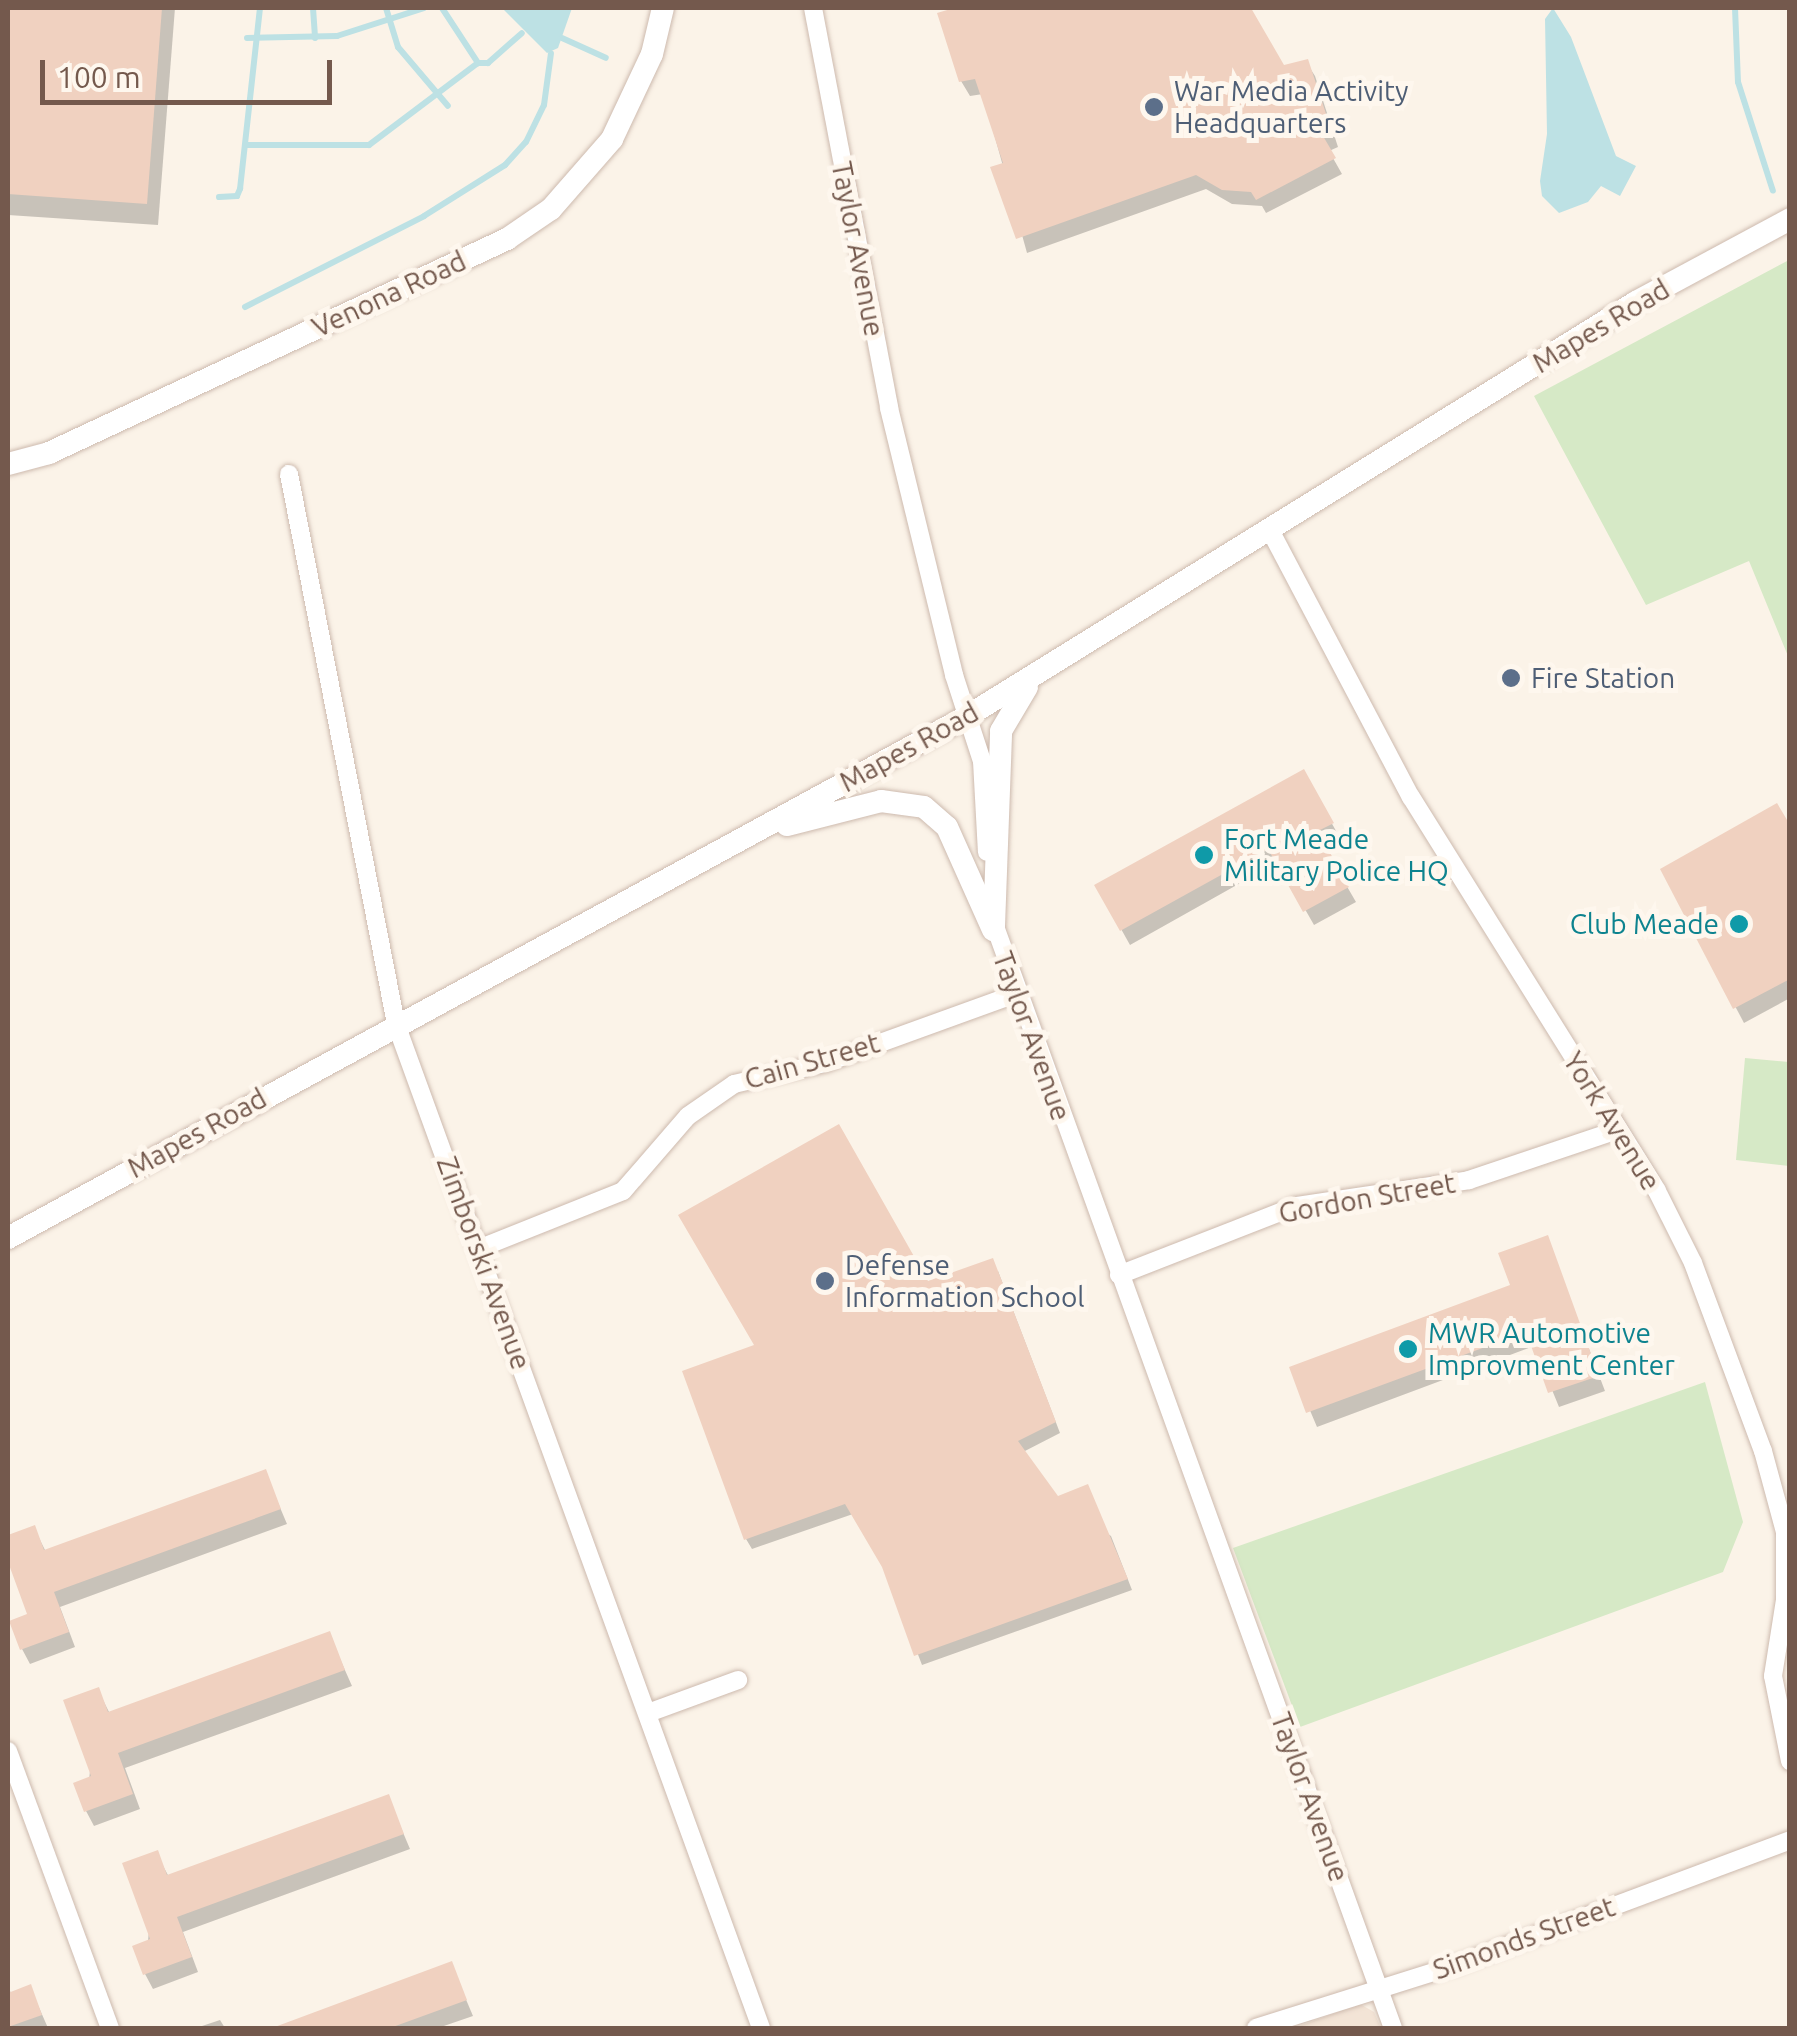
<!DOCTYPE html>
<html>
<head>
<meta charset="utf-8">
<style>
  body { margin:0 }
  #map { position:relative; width:1797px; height:2036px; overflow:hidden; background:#fbf3e8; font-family:Ubuntu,sans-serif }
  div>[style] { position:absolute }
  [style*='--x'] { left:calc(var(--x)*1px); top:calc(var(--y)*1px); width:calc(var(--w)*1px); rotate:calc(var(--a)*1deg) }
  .residential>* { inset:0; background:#f3e4d6 }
  .green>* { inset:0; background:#d6e9c6 }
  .water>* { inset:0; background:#bde1e4 }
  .shadow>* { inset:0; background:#0003 }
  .stream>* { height:6px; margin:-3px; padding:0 3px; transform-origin:3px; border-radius:3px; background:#bde1e4 }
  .building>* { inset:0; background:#f0d1c0 }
  .roads { filter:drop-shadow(0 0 2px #cdbaae) drop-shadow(0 0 2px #cdbaae) }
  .minor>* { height:18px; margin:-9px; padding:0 9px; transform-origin:9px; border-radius:9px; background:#fff }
  .tertiary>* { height:22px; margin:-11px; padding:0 11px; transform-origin:11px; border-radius:11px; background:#fff }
  .dots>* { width:28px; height:28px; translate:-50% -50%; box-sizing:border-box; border:5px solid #fef7ee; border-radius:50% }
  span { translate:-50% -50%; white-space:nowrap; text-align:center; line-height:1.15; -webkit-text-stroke:10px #fef7ee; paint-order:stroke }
  .service-label { font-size:28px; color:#4e5e75 }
  .left { translate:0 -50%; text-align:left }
  .street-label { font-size:28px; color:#74594d }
  .culture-label { font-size:28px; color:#0d838f }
  .right { translate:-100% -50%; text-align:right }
  .frame { position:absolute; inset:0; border:10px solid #74594d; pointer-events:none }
  .scale { position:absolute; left:40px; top:60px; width:292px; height:45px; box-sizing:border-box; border:5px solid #74594d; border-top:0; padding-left:12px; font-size:30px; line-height:35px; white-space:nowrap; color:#74594d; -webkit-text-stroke:8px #fef7ee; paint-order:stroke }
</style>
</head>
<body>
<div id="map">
  <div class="residential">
    <i style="clip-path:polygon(1360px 2004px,1374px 2012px,1381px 2028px,1294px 2028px)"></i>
  </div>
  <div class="green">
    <i style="clip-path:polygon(1789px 260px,1790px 655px,1788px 656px,1749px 561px,1646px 605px,1534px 396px)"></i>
    <i style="clip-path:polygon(1745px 1058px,1789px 1062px,1789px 1166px,1736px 1160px)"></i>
    <i style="clip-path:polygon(1705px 1382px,1743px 1522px,1723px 1572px,1300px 1727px,1233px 1548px)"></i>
  </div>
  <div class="water">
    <i style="clip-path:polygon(502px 8px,572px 8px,558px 48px,547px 53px)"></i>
    <i style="clip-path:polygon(1553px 8px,1571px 37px,1616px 156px,1636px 166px,1620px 196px,1601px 186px,1588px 202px,1559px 213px,1542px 196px,1540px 181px,1547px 134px,1545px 19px)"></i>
  </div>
  <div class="shadow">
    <i style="clip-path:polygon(8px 8px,175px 8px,158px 225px,8px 215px)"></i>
    <i style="clip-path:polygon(961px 8px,1248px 8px,1283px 67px,1306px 62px,1315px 76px,1338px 147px,1329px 151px,1342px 174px,1266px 213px,1262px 206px,1232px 204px,1206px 189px,1027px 253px,983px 94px,970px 96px,961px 81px,940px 15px)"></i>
    <i style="clip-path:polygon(1303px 772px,1340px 838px,1324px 847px,1356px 902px,1314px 925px,1278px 862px,1130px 945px,1097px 886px)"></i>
    <i style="clip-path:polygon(1790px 829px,1790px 998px,1744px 1023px,1663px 870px)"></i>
    <i style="clip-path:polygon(1547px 1238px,1605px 1391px,1559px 1407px,1534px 1346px,1317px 1427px,1292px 1368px,1513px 1287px)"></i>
    <i style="clip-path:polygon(998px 1271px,1060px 1433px,1023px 1452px,1057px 1499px,1111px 1536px,1132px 1590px,922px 1665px,884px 1566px,853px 1514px,752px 1549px,746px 1539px,927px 1284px)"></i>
    <i style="clip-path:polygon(265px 1472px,287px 1524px,60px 1607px,75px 1647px,30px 1664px,22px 1649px,30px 1616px,8px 1537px,34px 1528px,46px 1552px)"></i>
    <i style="clip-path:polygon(329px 1634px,352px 1686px,125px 1768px,140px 1809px,94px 1826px,86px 1811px,98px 1690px,110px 1714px)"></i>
    <i style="clip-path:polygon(388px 1797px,410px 1849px,183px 1932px,198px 1972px,153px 1989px,145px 1974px,156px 1853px,169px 1877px)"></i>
    <i style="clip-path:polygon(451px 1964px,473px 2016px,438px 2028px,274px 2028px)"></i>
    <i style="clip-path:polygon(8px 1984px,11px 1994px,30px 1987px,48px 2028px,8px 2028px)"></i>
    <i style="clip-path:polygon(220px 2020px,225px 2028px,196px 2028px)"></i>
  </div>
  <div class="stream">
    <i style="--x:313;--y:8;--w:30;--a:86"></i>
    <i style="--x:386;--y:8;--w:41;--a:72.9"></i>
    <i style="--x:398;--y:47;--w:77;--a:49.7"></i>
    <i style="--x:442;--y:8;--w:66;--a:56.8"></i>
    <i style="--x:478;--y:63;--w:10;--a:0"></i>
    <i style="--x:488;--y:63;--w:45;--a:-41.4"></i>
    <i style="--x:1735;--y:8;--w:74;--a:87.7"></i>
    <i style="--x:1738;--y:82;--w:114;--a:72.2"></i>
    <i style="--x:247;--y:38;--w:90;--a:-1.3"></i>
    <i style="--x:337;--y:36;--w:91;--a:-17.8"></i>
    <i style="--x:562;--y:38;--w:48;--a:24.4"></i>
    <i style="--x:245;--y:145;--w:124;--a:0"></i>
    <i style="--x:369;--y:145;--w:136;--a:-37"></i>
    <i style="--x:219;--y:197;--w:18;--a:-3"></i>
    <i style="--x:237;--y:196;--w:8;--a:-67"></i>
    <i style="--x:240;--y:189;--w:182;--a:-83.7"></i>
    <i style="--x:245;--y:307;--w:201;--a:-26.9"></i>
    <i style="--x:424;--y:216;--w:96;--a:-32.2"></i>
    <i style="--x:505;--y:165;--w:31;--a:-48"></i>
    <i style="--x:526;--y:142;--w:41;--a:-64.1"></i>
    <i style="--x:544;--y:105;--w:52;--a:-82.3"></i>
  </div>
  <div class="building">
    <i style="clip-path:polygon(8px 8px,162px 8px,147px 204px,8px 194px)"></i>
    <i style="clip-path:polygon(954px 8px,1251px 8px,1284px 65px,1308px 59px,1332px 132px,1323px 136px,1336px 158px,1256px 200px,1251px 192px,1222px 190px,1196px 175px,1016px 239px,990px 167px,1003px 163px,975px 79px,959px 82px,937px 13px)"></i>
    <i style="clip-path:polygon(1304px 769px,1334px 823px,1318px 831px,1349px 887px,1303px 912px,1268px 849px,1120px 931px,1094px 885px)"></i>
    <i style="clip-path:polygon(1777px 803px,1790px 825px,1790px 979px,1733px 1009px,1660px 869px)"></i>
    <i style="clip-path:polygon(839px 1124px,928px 1281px,993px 1258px,1056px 1422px,1018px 1441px,1058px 1496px,1088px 1484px,1128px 1579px,914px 1656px,882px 1567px,845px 1504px,744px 1540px,682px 1371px,754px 1345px,678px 1215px)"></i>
    <i style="clip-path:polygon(1548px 1235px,1599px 1376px,1548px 1393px,1526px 1332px,1306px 1413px,1289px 1367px,1510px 1285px,1498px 1253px)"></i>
    <i style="clip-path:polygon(266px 1469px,281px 1509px,54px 1592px,69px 1632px,20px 1650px,9px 1621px,27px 1614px,8px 1562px,8px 1535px,35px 1525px,44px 1550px)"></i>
    <i style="clip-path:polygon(330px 1631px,345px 1670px,118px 1753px,133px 1794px,84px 1812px,73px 1783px,91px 1776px,63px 1700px,99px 1687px,108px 1712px)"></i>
    <i style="clip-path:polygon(389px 1794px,404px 1834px,177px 1917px,192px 1957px,143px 1975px,132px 1946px,150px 1939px,122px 1863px,158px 1850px,167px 1875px)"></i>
    <i style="clip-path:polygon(452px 1961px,467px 2000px,390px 2028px,272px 2028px)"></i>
    <i style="clip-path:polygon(31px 1984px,42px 2015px,8px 2027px,8px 1993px)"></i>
  </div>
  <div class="roads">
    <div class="minor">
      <i style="--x:813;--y:8;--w:407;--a:79.2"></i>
      <i style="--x:889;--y:408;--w:275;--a:76.3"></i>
      <i style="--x:954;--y:675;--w:90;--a:72"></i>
      <i style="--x:982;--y:761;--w:91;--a:86.9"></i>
      <i style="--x:289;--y:474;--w:560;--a:78.99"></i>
      <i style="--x:396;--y:1024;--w:1068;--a:70.02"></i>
      <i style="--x:1271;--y:532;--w:300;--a:62.2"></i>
      <i style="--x:1411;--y:797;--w:464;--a:58"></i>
      <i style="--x:1657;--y:1191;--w:80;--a:63.4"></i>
      <i style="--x:1693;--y:1263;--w:201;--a:69.6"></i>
      <i style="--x:1763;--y:1451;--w:84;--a:74.8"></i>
      <i style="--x:1785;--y:1532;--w:68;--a:90"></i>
      <i style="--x:1785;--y:1600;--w:77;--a:99"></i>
      <i style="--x:1773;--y:1676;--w:87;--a:78.7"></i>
      <i style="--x:992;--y:918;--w:1180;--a:70.14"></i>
      <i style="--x:478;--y:1249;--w:156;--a:-21.8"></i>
      <i style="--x:623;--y:1191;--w:99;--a:-49.1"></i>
      <i style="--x:688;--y:1116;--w:56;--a:-34.8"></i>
      <i style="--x:734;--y:1084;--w:93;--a:-13"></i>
      <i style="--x:825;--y:1063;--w:203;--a:-19.9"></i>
      <i style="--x:1119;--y:1275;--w:190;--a:-21.3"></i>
      <i style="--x:1296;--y:1206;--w:175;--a:-8.5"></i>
      <i style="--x:1469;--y:1180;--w:157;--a:-18.6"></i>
      <i style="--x:648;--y:1713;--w:96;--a:-20.1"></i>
      <i style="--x:8;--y:1751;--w:295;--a:69.8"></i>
      <i style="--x:1256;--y:2028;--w:213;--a:-17.5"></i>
      <i style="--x:1459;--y:1964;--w:353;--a:-20.5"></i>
    </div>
    <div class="tertiary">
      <i style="--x:8;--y:464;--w:42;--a:-15"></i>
      <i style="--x:49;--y:453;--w:506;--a:-25.04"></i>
      <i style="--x:507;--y:239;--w:53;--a:-34.3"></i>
      <i style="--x:551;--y:209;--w:93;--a:-48.9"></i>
      <i style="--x:612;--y:139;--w:94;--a:-64.8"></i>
      <i style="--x:652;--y:54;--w:47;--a:-76.6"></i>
      <i style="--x:787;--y:825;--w:97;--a:-14.3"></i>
      <i style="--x:881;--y:801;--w:43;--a:7.9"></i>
      <i style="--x:924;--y:807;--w:30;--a:41"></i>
      <i style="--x:947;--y:827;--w:113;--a:65.9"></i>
      <i style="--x:994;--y:926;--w:195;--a:-87.9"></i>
      <i style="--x:1001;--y:731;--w:51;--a:-59.4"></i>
      <i style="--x:8;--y:1238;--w:1091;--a:-28.54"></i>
      <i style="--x:966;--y:717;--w:788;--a:-31.77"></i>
      <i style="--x:1636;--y:302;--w:175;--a:-28.3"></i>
    </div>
  </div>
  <div class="dots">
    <i style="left:1154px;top:107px;background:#5c6f8a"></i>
    <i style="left:1511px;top:678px;background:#5c6f8a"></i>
    <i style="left:1204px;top:855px;background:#0f9aa8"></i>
    <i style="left:1739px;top:924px;background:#0f9aa8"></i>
    <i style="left:825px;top:1281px;background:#5c6f8a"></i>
    <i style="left:1408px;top:1349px;background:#0f9aa8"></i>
  </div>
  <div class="service-label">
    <span class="left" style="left:1174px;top:107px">War Media Activity<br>Headquarters</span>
    <span class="left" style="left:1531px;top:678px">Fire Station</span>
    <span class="left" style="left:845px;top:1281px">Defense<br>Information School</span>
  </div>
  <div class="street-label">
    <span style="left:858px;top:249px;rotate:79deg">Taylor Avenue</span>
    <span style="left:389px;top:294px;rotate:-25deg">Venona Road</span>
    <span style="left:1601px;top:326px;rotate:-31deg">Mapes Road</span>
    <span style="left:909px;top:747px;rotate:-29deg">Mapes Road</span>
    <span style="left:1032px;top:1036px;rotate:70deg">Taylor Avenue</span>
    <span style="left:812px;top:1061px;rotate:-16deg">Cain Street</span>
    <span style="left:1612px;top:1121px;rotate:58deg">York Avenue</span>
    <span style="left:197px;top:1133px;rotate:-29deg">Mapes Road</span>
    <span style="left:1367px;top:1198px;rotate:-10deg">Gordon Street</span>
    <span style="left:484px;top:1263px;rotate:70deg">Zimborski Avenue</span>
    <span style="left:1310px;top:1797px;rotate:70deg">Taylor Avenue</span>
    <span style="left:1524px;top:1938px;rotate:-20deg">Simonds Street</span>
  </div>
  <div class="culture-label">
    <span class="left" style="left:1224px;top:855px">Fort Meade<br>Military Police HQ</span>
    <span class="right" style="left:1719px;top:924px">Club Meade</span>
    <span class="left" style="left:1428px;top:1349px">MWR Automotive<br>Improvment Center</span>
  </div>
  <div class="frame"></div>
  <div class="scale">100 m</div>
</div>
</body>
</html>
